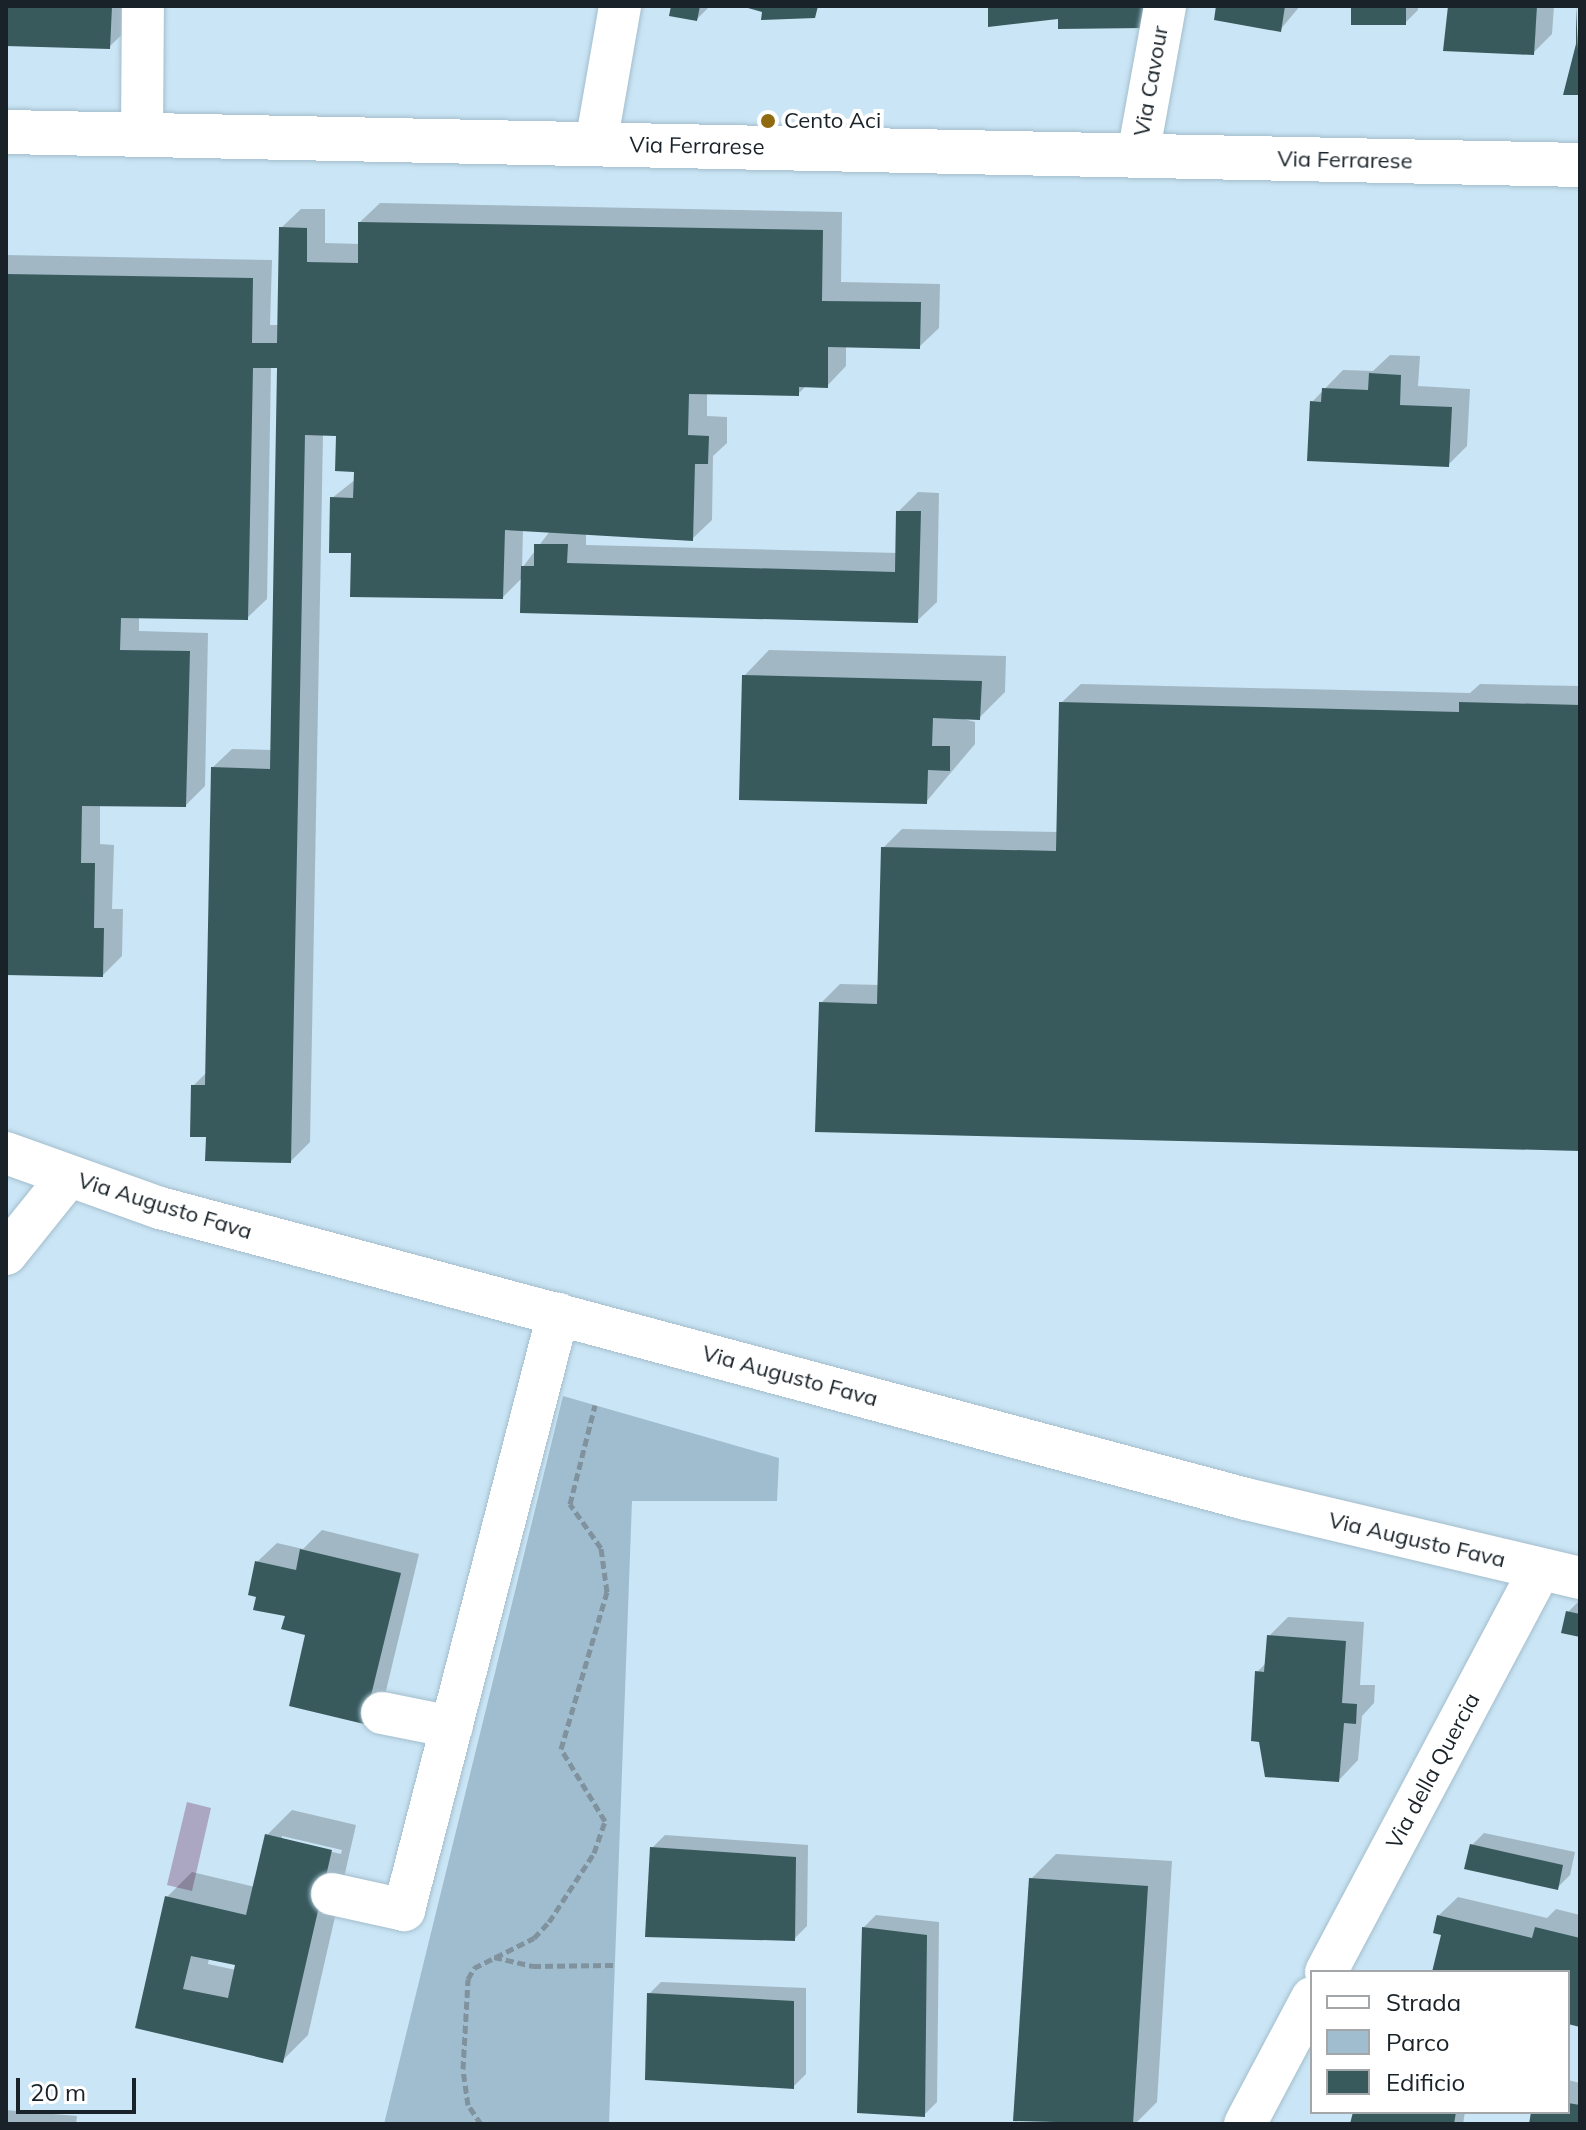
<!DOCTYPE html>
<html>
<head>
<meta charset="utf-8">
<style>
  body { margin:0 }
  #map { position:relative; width:1586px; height:2130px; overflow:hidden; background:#cae5f5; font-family:Mulish,sans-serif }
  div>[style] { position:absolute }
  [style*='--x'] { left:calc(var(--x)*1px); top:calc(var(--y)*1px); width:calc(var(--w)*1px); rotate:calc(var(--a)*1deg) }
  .green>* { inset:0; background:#9fbdce }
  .water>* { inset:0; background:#aba7c3 }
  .shadow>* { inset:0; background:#0003 }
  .building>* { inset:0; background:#385a5d }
  .path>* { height:5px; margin-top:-2.5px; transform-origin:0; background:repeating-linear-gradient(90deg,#7f929e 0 8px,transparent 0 12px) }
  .roads { filter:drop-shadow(0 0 2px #a3bdcc) drop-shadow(0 0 2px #a3bdcc) }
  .minor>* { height:42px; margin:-21px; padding:0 21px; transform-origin:21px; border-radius:21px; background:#fff }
  .major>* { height:44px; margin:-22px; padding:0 22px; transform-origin:22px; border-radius:22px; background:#fff }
  .dots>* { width:22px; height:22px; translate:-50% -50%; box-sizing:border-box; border:4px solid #fff; border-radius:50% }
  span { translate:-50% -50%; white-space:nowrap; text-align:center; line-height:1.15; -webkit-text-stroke:8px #fff; paint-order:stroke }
  .street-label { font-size:22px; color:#182228 }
  .poi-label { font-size:22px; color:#182228 }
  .left { translate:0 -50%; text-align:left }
  .frame { position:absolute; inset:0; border:8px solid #182228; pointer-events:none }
  .legend { position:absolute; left:1310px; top:1970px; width:260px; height:144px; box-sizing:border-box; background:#fff; border:2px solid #a3a7a9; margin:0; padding:10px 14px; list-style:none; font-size:24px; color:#182228 }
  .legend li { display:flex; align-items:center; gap:16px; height:40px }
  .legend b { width:40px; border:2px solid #a3a7a9 }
  .scale { position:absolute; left:16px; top:2078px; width:120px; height:36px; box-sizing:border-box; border:4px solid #182228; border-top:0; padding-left:10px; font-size:24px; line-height:28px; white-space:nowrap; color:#182228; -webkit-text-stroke:6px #fff; paint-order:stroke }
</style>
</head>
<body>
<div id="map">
  <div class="green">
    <i style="clip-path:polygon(563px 1396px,779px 1458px,777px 1501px,632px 1501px,609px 2124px,384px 2124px)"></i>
  </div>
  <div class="water">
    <i style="clip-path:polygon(187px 1802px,211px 1808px,192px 1891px,167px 1885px)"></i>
  </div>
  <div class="shadow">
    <i style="clip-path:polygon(6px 6px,135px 6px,135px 22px,109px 47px,6px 44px)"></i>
    <i style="clip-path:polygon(673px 6px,710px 6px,697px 19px)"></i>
    <i style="clip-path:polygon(1218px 6px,1300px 6px,1280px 30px)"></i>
    <i style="clip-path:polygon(1353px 6px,1418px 6px,1418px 10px,1405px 23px)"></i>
    <i style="clip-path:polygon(1450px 6px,1554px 6px,1552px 34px,1533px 53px)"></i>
    <i style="clip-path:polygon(1580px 6px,1580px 93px,1566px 93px,1578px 44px)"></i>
    <i style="clip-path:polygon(evenodd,380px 203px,842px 212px,841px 282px,940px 284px,939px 328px,919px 347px,846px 345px,846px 366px,827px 386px,807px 385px,798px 394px,707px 392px,707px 416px,727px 417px,727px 443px,713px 456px,712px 520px,692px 539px,586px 533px,586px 545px,897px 553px,898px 512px,918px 492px,939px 493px,937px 602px,917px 621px,522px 578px,503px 597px,353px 551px,332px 498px,356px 479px,356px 470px,338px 434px,323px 433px,310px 1142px,291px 1161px,208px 1135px,193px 1086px,207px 1072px,212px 768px,232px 749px,272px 750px,279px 366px,271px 366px,267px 599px,247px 618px,139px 616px,139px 631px,208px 633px,205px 786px,186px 805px,100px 804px,100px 844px,114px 845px,112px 909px,123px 909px,122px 956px,103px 975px,6px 973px,6px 255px,272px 260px,270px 325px,280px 325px,281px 228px,301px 209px,325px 209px,325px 243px,360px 244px,360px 222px,380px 203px,523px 529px,550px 531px,522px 568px,523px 529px)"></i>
    <i style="clip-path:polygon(1390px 355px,1420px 356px,1418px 386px,1470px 389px,1467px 446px,1448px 465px,1312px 402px,1343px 370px,1373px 371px)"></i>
    <i style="clip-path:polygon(769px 650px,1006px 656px,1005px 692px,979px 718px,956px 717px,975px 722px,975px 744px,926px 802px,744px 676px)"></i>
    <i style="clip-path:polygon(1081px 684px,1470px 693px,1480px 684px,1580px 686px,1580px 1149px,821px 1003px,840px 984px,880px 985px,883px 848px,902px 829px,1058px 832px,1061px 703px)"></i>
    <i style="clip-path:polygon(322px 1530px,419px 1554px,383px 1703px,364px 1722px,308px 1634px,258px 1596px,257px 1562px,277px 1543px,303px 1549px)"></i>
    <i style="clip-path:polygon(1580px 1600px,1580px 1635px,1568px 1612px)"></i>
    <i style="clip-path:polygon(1288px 1617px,1364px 1622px,1360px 1685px,1375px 1685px,1374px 1703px,1362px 1716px,1358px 1760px,1339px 1780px,1257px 1672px,1267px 1662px,1269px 1636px)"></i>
    <i style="clip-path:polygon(evenodd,292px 1810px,356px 1825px,308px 2035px,283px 2060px,137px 2027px,167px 1897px,192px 1872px,255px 1887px,267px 1835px,292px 1810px,282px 1836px,342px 1850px,341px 1854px,282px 1840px,282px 1836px,292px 1810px,209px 1958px,238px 1964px,236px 1970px,208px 1964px,209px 1958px)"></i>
    <i style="clip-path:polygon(1484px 1833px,1575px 1852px,1570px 1875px,1557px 1888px,1472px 1845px)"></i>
    <i style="clip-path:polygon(665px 1835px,808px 1845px,807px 1926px,794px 1939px,652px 1848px)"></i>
    <i style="clip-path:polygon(1056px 1854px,1172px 1861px,1157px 2102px,1135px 2124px,1015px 2119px,1031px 1879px)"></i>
    <i style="clip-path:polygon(1458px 1897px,1547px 1918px,1556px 1909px,1580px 1915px,1580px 2025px,1568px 2022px,1568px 1972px,1434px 1972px,1443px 1934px,1438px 1916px)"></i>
    <i style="clip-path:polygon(876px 1915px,939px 1922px,937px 2102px,924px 2115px,864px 1927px)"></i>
    <i style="clip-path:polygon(661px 1982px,806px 1988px,806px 2074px,793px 2087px,649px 1994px)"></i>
    <i style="clip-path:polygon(1568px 2080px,1580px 2083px,1580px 2124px,1531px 2124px,1533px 2112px,1568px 2112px)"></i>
    <i style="clip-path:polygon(6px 2110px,77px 2116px,76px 2124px,6px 2124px)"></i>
    <i style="clip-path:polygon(1355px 2112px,1465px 2112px,1463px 2124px,1352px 2124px)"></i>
  </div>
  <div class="building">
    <i style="clip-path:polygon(6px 6px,112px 6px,110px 49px,6px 46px)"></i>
    <i style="clip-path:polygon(671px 6px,700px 6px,697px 21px,669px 16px)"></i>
    <i style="clip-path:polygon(741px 6px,818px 6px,815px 18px,761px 20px,762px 12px)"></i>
    <i style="clip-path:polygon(988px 6px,1149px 6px,1145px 28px,1058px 29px,1058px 19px,988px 27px)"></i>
    <i style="clip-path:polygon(1216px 6px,1285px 6px,1281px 32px,1214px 20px)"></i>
    <i style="clip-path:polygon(1351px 6px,1406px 6px,1406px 25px,1351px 25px)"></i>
    <i style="clip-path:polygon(1448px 6px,1537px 6px,1534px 55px,1443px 51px)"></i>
    <i style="clip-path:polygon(1576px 6px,1580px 95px,1563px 95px,1576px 44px)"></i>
    <i style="clip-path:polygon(358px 222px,823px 230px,822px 301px,921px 302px,920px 349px,828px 347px,828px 388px,799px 387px,799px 396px,689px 394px,688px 435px,709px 436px,708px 464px,695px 464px,693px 541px,505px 530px,503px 599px,350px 597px,351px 553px,329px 553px,330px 497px,353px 498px,354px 472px,335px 471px,336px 436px,305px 435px,291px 1163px,205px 1161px,206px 1137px,190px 1137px,191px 1085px,205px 1085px,211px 767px,270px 769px,277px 368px,253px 368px,248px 620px,121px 618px,120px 650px,190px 651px,186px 807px,82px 806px,81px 863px,95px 863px,94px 928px,104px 928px,103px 977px,6px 975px,6px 274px,253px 278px,252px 343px,277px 343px,279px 227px,307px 228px,307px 262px,358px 263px)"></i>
    <i style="clip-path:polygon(1369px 373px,1401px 375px,1400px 405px,1452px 407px,1449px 467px,1307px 461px,1310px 401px,1321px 402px,1322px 388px,1368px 390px)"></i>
    <i style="clip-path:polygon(896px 511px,921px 511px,918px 623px,520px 613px,521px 566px,534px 566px,534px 544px,568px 544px,567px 563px,895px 572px)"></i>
    <i style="clip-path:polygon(742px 675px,982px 681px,980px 720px,933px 718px,932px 746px,950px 746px,950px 771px,928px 770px,927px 804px,739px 800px)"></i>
    <i style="clip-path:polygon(1059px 702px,1459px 712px,1459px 702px,1580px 705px,1580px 1151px,815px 1132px,819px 1002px,877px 1004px,881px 847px,1056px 851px)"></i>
    <i style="clip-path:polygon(300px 1549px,401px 1573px,364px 1724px,289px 1706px,305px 1635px,281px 1629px,285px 1616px,253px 1610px,256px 1597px,248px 1595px,255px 1561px,296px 1570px)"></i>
    <i style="clip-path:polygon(1566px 1611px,1580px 1614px,1580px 1637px,1561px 1633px)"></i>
    <i style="clip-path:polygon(1267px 1635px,1346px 1641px,1342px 1703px,1357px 1704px,1356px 1724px,1344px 1723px,1339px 1782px,1265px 1777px,1259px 1742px,1251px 1741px,1255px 1671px,1264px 1672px)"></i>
    <i style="clip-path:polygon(evenodd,265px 1834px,332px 1850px,283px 2063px,135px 2028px,165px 1896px,246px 1915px,265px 1834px,191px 1956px,235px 1965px,228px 1998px,183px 1989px,191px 1956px)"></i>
    <i style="clip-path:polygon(1470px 1844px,1563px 1865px,1558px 1890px,1464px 1869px)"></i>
    <i style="clip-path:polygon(650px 1847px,796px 1857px,795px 1941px,645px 1937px)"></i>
    <i style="clip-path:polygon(1029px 1878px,1148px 1886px,1133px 2124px,1013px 2121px)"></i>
    <i style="clip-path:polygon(1437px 1915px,1532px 1938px,1535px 1927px,1580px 1938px,1580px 2027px,1568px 2024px,1568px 1972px,1432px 1972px,1441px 1935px,1433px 1933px)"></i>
    <i style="clip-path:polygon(862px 1927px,927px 1935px,925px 2117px,857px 2113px)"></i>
    <i style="clip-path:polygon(647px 1993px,794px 2001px,794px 2089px,645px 2080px)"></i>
    <i style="clip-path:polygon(1568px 2103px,1580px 2105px,1580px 2124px,1529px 2124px,1531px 2112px,1568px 2112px)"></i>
    <i style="clip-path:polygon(1353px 2112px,1456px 2112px,1454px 2124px,1350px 2124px)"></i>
  </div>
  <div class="path">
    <i style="--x:494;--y:1957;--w:40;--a:13"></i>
    <i style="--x:533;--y:1966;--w:81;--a:-0.7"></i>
    <i style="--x:481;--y:2124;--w:23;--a:-124"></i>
    <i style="--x:468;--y:2105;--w:36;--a:-98"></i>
    <i style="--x:463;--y:2069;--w:90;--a:-86.8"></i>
    <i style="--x:468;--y:1979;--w:13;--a:-61"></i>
    <i style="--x:474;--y:1968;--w:67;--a:-26.6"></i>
    <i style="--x:534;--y:1938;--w:22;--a:-47"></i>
    <i style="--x:549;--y:1922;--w:82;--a:-56.9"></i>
    <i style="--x:594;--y:1853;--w:34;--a:-71"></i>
    <i style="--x:605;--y:1821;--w:84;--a:-121.4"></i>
    <i style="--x:561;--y:1749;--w:164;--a:-73.7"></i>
    <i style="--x:607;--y:1592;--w:44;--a:-97.8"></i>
    <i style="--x:601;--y:1548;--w:54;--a:-125.2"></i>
    <i style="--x:570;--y:1504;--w:102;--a:-75.8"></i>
  </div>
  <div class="roads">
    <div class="minor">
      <i style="--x:142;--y:135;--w:129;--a:-89.6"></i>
      <i style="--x:596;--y:144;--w:140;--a:-80.1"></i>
      <i style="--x:1138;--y:155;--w:151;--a:-79.7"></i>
      <i style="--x:6;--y:1153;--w:164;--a:19.7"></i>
      <i style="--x:160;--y:1208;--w:1124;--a:15"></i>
      <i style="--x:1246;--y:1499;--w:343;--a:13.3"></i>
      <i style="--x:6;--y:1254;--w:99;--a:-51.2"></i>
      <i style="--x:382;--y:1713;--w:71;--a:11.3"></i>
      <i style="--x:332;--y:1894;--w:74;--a:12.5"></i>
      <i style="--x:404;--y:1910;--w:616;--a:-75.51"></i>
      <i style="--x:1326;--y:1972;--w:455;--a:-62"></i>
      <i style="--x:1245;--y:2124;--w:143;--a:-62"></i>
    </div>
    <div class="major">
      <i style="--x:6;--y:132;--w:1574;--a:1.2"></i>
    </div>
  </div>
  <div class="dots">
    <i style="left:768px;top:121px;background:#906a10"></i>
  </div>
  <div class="street-label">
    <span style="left:1151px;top:81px;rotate:-80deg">Via Cavour</span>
    <span style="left:697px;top:146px;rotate:1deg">Via Ferrarese</span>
    <span style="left:1345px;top:160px;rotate:1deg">Via Ferrarese</span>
    <span style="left:165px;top:1206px;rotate:17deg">Via Augusto Fava</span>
    <span style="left:790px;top:1376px;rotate:15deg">Via Augusto Fava</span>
    <span style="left:1417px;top:1540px;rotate:13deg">Via Augusto Fava</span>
    <span style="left:1433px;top:1771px;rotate:-62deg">Via della Quercia</span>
  </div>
  <div class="poi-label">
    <span class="left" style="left:784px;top:121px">Cento Aci</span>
  </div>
  <div class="frame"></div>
  <ul class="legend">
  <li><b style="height:10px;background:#fff"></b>Strada</li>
  <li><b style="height:22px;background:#9fbdce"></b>Parco</li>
  <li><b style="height:22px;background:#385a5d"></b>Edificio</li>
  </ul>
  <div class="scale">20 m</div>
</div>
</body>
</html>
